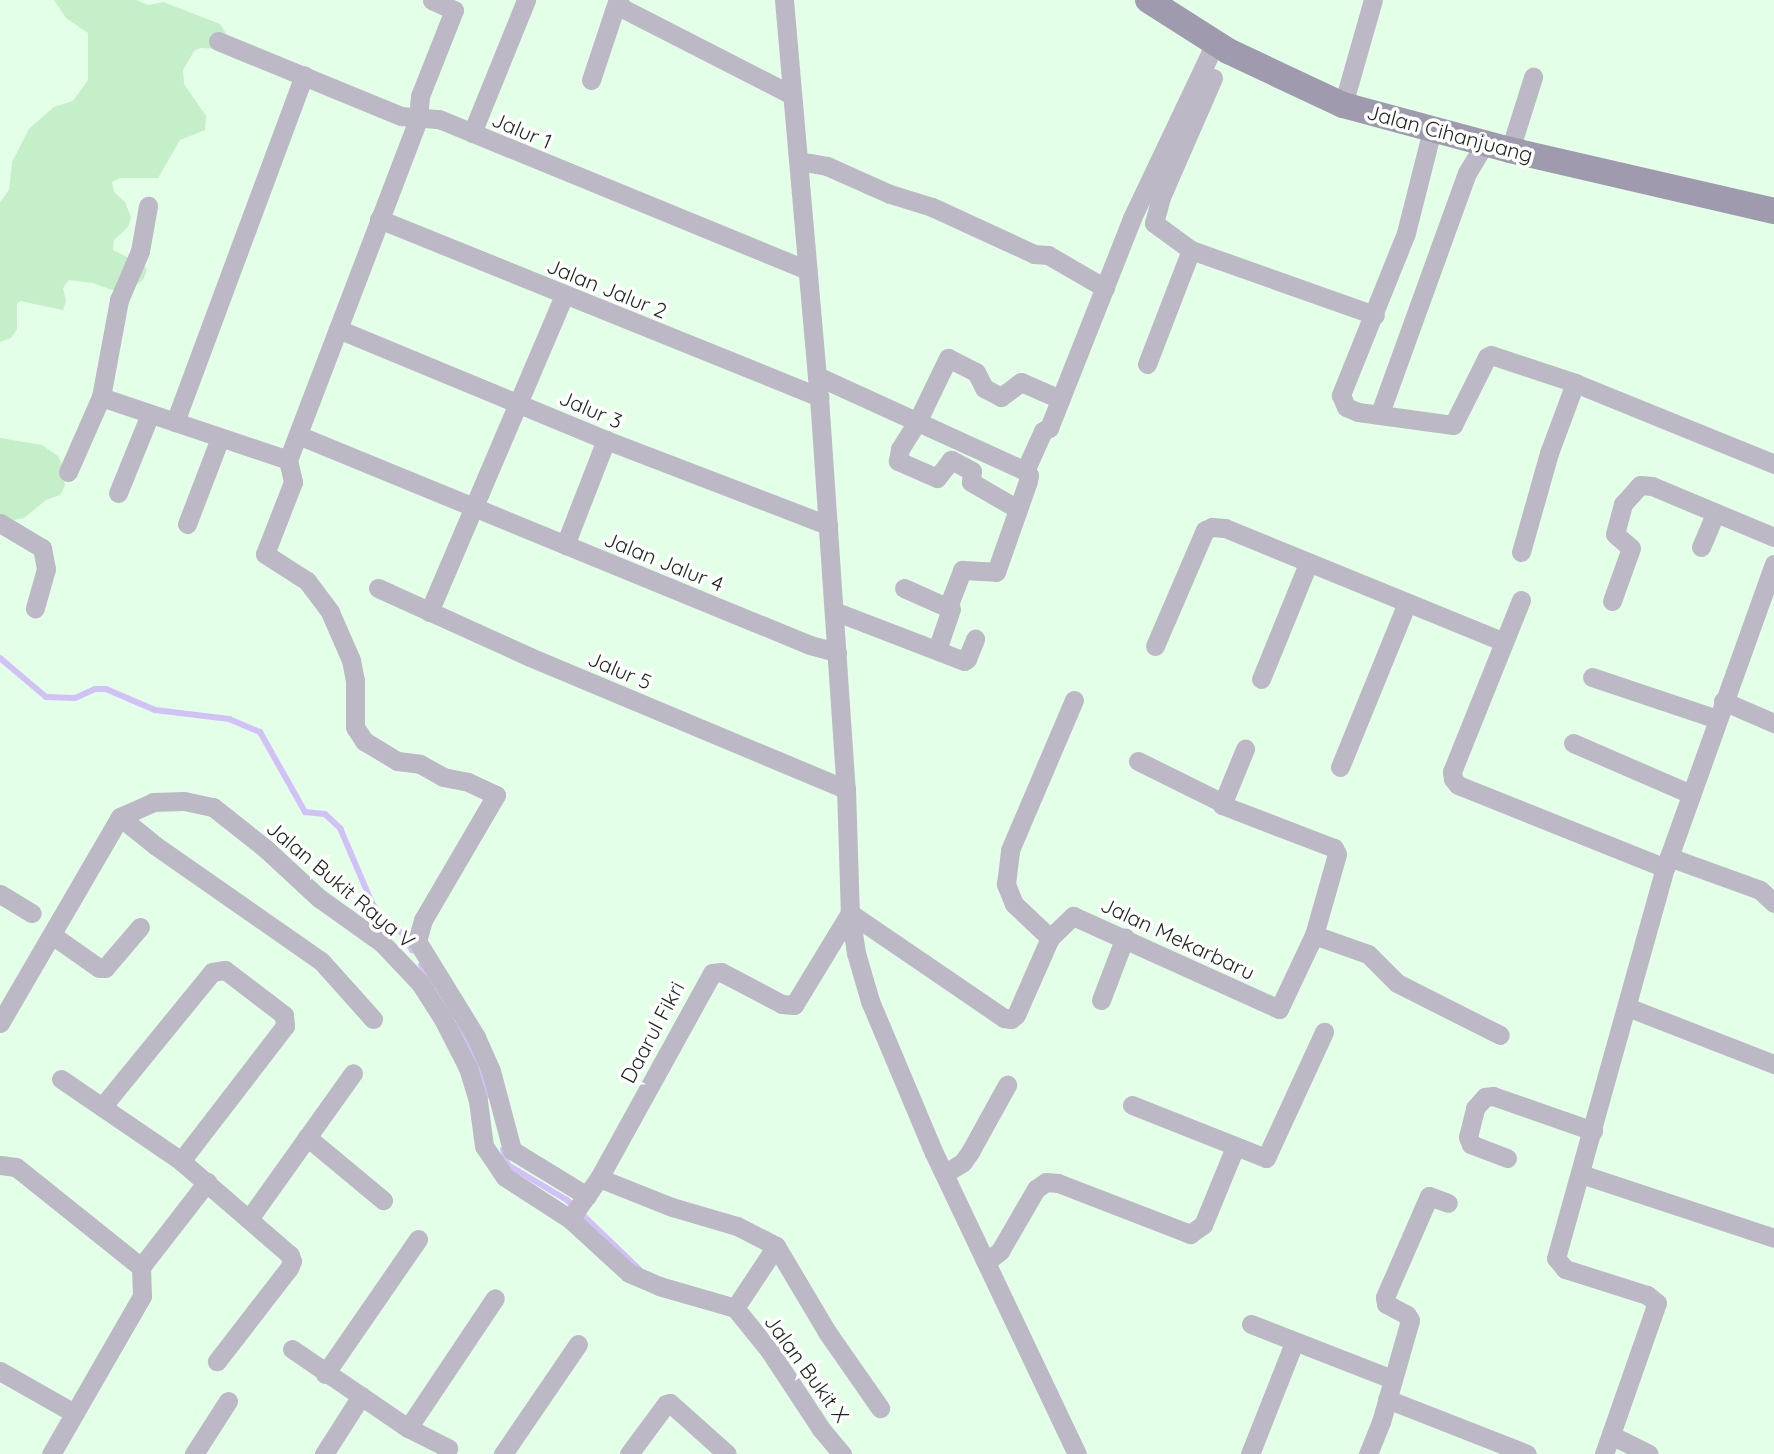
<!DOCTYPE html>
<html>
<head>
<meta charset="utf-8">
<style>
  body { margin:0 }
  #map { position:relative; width:1774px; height:1454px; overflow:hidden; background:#e4ffe7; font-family:Quicksand,sans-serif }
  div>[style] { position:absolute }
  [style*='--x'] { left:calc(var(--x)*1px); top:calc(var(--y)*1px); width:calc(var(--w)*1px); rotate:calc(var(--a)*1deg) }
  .green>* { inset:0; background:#c4efc9 }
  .stream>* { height:6px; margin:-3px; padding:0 3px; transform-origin:3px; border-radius:3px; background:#d2c1f6 }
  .minor>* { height:19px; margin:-9.5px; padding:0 9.5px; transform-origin:9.5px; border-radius:9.5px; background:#bcb8c5 }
  .secondary>* { height:26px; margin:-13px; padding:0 13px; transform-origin:13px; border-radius:13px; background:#9f9aad }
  span { translate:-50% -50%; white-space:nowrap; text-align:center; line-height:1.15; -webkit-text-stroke:7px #fff; paint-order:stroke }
  .street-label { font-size:21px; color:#1d261e }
</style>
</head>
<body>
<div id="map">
  <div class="green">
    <i style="clip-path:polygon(54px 0,136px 0,149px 5px,163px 2px,220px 24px,229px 38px,219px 49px,200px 48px,194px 51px,183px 70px,184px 84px,206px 116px,205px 130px,180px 140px,158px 178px,120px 178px,112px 182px,114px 192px,125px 202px,131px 217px,128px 227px,114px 240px,113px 250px,145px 266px,147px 270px,143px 280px,131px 289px,115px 291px,93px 283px,69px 280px,63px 288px,66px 301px,63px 310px,20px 301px,17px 304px,17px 329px,11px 338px,0 342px,0 202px,9px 190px,12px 162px,29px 129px,54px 107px,73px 101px,88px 80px,88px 33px,66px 18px)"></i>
    <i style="clip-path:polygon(0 438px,42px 445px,58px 456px,62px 465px,65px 486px,60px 495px,46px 500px,24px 518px,14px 520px,0 515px)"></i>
  </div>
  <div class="stream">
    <i style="--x:0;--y:658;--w:60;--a:40.3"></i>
    <i style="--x:46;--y:697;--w:29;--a:2"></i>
    <i style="--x:75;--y:698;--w:22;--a:-24"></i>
    <i style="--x:95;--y:689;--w:11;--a:0"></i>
    <i style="--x:106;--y:689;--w:53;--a:23.2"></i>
    <i style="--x:155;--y:710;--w:75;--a:6.9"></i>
    <i style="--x:229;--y:719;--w:34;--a:23"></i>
    <i style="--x:260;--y:732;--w:92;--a:60.6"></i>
    <i style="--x:305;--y:812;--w:20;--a:6"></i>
    <i style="--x:325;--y:814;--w:21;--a:43"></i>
    <i style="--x:340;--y:828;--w:82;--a:66.9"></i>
    <i style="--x:372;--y:903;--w:19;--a:55"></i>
    <i style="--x:383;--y:919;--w:24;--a:36"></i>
    <i style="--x:402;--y:933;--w:20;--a:60"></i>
    <i style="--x:421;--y:965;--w:24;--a:60"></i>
    <i style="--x:456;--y:1025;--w:33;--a:59"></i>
    <i style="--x:473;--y:1053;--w:45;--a:70.3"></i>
    <i style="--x:503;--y:1149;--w:17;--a:73"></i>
    <i style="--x:508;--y:1165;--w:69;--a:30.7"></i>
    <i style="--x:567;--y:1200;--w:100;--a:43.8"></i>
  </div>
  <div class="minor">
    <i style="--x:618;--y:0;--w:9;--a:63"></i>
    <i style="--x:622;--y:8;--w:191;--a:27.1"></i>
    <i style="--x:784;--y:0;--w:399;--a:85"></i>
    <i style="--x:819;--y:397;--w:393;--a:86.1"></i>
    <i style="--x:846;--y:789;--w:124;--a:88.2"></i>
    <i style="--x:850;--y:913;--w:40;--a:81.5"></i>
    <i style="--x:856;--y:953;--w:50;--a:73.7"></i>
    <i style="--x:870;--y:1001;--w:165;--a:67.2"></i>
    <i style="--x:934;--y:1153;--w:333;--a:64.6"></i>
    <i style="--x:218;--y:41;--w:198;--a:22.3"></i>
    <i style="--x:401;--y:116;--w:38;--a:5"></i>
    <i style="--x:439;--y:119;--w:398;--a:22.3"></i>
    <i style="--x:1213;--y:78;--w:130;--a:113.6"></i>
    <i style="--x:1161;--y:197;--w:27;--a:105"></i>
    <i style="--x:1154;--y:223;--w:46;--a:36.1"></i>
    <i style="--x:1191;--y:250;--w:195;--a:19.5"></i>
    <i style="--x:591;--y:80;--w:82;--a:-71.6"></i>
    <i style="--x:1343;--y:105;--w:109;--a:-74.1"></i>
    <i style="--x:1432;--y:130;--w:106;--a:104.2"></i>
    <i style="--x:1406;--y:233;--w:175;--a:111.9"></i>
    <i style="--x:1341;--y:395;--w:13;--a:67"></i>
    <i style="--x:1346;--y:407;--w:13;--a:23"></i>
    <i style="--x:1358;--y:412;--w:96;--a:7.8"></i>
    <i style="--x:1453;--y:425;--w:76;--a:-63.4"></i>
    <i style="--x:1487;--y:357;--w:4;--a:-27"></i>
    <i style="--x:1491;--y:355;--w:89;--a:18.4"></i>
    <i style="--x:1575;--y:383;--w:215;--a:22.1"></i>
    <i style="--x:472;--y:133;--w:144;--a:-67.9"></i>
    <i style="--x:1510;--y:150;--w:77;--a:-72.5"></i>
    <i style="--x:799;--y:161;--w:28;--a:10"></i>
    <i style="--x:827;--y:166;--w:69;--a:24"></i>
    <i style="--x:890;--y:194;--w:44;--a:17.2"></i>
    <i style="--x:932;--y:207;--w:112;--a:24.7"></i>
    <i style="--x:1034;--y:254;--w:14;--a:4"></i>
    <i style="--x:1048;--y:255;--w:66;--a:30.1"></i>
    <i style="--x:379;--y:219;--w:475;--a:22"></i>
    <i style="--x:338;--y:329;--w:290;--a:22.5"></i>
    <i style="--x:606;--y:440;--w:238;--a:21"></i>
    <i style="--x:1147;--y:364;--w:122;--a:-68.9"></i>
    <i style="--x:817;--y:376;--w:229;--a:24.5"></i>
    <i style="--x:101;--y:397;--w:197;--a:18.6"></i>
    <i style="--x:288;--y:460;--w:365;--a:-69.1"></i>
    <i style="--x:418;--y:119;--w:23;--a:-85"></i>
    <i style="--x:420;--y:96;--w:92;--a:-68.4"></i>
    <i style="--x:454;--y:10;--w:24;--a:-156"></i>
    <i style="--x:1380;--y:413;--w:255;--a:-70.1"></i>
    <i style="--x:1467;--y:173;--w:35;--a:-59"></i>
    <i style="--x:175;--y:422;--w:370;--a:-69.6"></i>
    <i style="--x:298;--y:435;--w:553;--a:22.3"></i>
    <i style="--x:810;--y:645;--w:28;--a:15"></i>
    <i style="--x:288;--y:460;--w:23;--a:77"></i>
    <i style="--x:293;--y:482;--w:77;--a:111.3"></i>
    <i style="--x:265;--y:554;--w:50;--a:32.7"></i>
    <i style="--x:307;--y:581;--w:39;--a:53"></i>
    <i style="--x:330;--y:612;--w:52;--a:66.4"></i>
    <i style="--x:351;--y:660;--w:21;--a:79"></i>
    <i style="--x:355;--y:681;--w:46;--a:90"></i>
    <i style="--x:355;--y:727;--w:17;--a:57"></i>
    <i style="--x:364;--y:741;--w:39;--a:31"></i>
    <i style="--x:397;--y:761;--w:23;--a:7"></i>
    <i style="--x:420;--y:764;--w:26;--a:29"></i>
    <i style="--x:443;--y:777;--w:25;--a:11"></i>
    <i style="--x:468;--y:782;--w:31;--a:25"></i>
    <i style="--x:496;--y:795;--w:145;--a:120.3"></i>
    <i style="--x:423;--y:920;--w:22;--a:106"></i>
    <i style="--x:417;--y:941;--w:113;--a:58.4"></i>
    <i style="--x:476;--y:1037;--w:37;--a:66"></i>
    <i style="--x:491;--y:1071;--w:82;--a:75.1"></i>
    <i style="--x:512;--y:1150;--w:88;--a:31.5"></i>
    <i style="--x:68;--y:472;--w:82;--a:-66.3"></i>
    <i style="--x:101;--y:397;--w:99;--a:-79.5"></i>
    <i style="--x:119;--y:300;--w:53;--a:-66.8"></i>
    <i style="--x:140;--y:251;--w:46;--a:-79.9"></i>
    <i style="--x:118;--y:493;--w:85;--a:-67.9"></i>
    <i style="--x:1016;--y:508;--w:52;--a:-150"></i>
    <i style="--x:971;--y:482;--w:11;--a:-85"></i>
    <i style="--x:972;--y:471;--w:24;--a:-152"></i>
    <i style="--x:951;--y:460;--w:23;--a:128"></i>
    <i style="--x:937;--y:478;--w:43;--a:-156.4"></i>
    <i style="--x:898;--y:461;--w:12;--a:-81"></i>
    <i style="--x:900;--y:449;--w:34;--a:-58"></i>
    <i style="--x:918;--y:420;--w:69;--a:-64.2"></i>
    <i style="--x:948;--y:358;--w:31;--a:27"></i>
    <i style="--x:976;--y:372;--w:18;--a:63"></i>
    <i style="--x:984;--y:388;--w:19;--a:28"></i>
    <i style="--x:1001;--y:397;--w:25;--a:-37"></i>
    <i style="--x:1021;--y:382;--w:43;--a:23.6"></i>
    <i style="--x:0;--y:523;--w:49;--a:30.8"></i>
    <i style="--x:42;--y:548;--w:21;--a:79"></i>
    <i style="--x:46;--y:569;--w:41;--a:105.8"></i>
    <i style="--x:187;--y:524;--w:92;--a:-69"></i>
    <i style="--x:565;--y:545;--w:113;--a:-68.7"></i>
    <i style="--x:1701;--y:547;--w:36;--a:-67"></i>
    <i style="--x:1521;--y:552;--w:103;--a:-74.2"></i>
    <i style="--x:1549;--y:453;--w:75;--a:-69.6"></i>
    <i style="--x:378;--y:588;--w:167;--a:24.4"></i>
    <i style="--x:530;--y:657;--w:342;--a:22.7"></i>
    <i style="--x:904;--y:588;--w:51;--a:24.1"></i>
    <i style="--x:951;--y:609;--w:43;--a:108.9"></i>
    <i style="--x:1521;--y:600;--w:185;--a:111.9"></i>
    <i style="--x:1452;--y:772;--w:7;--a:82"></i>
    <i style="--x:1453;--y:779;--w:8;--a:50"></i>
    <i style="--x:1458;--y:785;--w:223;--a:21.8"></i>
    <i style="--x:1612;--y:601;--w:56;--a:-70.3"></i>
    <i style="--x:1631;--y:548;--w:21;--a:-139"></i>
    <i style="--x:1615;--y:534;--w:31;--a:-75"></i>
    <i style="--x:1623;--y:504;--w:25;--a:-48"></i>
    <i style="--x:1640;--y:485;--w:12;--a:5"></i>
    <i style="--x:1652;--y:486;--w:132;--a:22.7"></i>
    <i style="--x:948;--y:607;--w:40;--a:-69"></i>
    <i style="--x:962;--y:570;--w:34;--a:3"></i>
    <i style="--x:996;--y:572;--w:96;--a:-70.6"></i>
    <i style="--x:1028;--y:481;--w:6;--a:-81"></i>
    <i style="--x:1029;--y:475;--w:6;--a:-135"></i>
    <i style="--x:1025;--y:471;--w:44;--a:-65.8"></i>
    <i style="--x:1043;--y:431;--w:7;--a:-27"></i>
    <i style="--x:1049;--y:428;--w:226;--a:-68.4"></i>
    <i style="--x:1132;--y:218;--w:194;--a:-64.6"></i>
    <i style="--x:834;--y:611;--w:139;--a:21"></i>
    <i style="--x:964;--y:661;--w:4;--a:-34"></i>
    <i style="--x:967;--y:659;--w:22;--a:-68"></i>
    <i style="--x:429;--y:612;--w:344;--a:-66.9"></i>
    <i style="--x:1155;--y:646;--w:126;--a:-66.7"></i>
    <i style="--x:1205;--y:530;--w:8;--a:-23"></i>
    <i style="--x:1212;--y:527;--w:13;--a:4"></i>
    <i style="--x:1225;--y:528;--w:301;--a:22.2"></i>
    <i style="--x:1592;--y:677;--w:132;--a:18.6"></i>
    <i style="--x:1261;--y:679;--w:124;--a:-67.8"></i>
    <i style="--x:1723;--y:701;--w:56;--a:23.3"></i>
    <i style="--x:1573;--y:743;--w:129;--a:23.4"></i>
    <i style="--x:1138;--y:761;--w:93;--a:26.3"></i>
    <i style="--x:1340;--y:767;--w:177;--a:-67.8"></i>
    <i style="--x:120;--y:817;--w:46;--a:38.9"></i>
    <i style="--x:156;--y:846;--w:201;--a:34.9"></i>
    <i style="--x:321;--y:961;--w:78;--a:48.1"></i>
    <i style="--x:1669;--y:857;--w:97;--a:19.9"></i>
    <i style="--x:1760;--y:890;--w:19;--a:43"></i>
    <i style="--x:0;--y:894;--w:37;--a:31"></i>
    <i style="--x:850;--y:913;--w:186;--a:34.3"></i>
    <i style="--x:1004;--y:1018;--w:7;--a:8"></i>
    <i style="--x:1011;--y:1019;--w:6;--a:-39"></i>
    <i style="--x:1016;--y:1015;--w:84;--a:-66.2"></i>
    <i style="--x:1050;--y:938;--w:32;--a:-44"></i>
    <i style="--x:1073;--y:916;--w:226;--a:24.3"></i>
    <i style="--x:1279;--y:1009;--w:82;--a:-64.7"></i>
    <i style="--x:1314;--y:935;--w:84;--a:-74.1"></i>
    <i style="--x:1337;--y:854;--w:7;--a:-117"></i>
    <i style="--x:1334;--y:848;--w:120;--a:-159"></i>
    <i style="--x:1222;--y:805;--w:61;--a:-67.7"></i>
    <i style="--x:52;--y:935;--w:57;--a:35.1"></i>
    <i style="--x:99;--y:968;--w:6;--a:0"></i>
    <i style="--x:105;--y:968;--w:54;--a:-49.5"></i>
    <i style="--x:1314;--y:935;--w:57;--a:19.4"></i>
    <i style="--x:1368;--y:954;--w:41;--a:45"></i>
    <i style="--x:1397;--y:983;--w:115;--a:26.8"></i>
    <i style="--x:1050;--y:938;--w:50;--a:-136.6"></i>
    <i style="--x:1014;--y:904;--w:22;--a:-112"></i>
    <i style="--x:1006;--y:884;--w:34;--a:-83"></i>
    <i style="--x:1010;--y:850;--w:163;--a:-66.9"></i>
    <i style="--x:1101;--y:1000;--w:67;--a:-69.1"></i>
    <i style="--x:1627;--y:1007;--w:158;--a:21.2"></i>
    <i style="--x:0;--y:1023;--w:238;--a:-59.8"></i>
    <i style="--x:120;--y:817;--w:36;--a:-24"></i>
    <i style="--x:153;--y:802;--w:31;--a:-2"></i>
    <i style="--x:184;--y:801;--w:30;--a:12"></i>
    <i style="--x:213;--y:807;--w:68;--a:38.4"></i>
    <i style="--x:266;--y:849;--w:72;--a:42.8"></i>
    <i style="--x:319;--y:898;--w:77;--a:35.5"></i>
    <i style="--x:382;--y:943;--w:55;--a:46.5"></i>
    <i style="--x:420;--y:983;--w:43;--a:57.4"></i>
    <i style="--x:443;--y:1019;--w:55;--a:63"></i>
    <i style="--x:468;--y:1068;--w:34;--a:73"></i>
    <i style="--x:478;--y:1101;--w:45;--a:82.4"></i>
    <i style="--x:484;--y:1146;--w:37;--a:56"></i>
    <i style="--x:505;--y:1177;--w:77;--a:32.9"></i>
    <i style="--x:570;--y:1219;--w:80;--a:42.5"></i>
    <i style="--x:629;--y:1273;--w:33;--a:23"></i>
    <i style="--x:659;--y:1286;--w:79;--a:16.1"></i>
    <i style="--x:61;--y:1079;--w:145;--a:34.3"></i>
    <i style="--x:181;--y:1161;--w:144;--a:40.8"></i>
    <i style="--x:290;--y:1255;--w:6;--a:72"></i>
    <i style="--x:292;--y:1261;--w:8;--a:113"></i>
    <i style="--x:289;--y:1268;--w:118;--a:127.7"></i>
    <i style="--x:1132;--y:1105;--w:144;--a:21.6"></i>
    <i style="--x:1266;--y:1158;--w:139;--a:-65.3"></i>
    <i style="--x:102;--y:1107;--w:174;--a:-50.8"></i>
    <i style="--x:212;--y:972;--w:13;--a:-9"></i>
    <i style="--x:225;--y:970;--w:74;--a:37.3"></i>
    <i style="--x:284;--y:1015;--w:11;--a:85"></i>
    <i style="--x:285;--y:1026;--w:170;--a:127.6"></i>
    <i style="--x:307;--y:1137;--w:99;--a:39.7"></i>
    <i style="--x:1507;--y:1158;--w:39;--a:-159"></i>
    <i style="--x:1471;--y:1144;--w:8;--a:-113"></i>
    <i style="--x:1468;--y:1137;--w:30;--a:-76"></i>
    <i style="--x:1475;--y:1108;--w:15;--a:-48"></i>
    <i style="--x:1485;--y:1097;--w:8;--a:-7"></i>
    <i style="--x:1493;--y:1096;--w:106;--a:19.3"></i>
    <i style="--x:0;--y:1165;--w:16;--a:7"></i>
    <i style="--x:16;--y:1167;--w:160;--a:38.7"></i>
    <i style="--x:141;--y:1267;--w:29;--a:88"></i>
    <i style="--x:142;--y:1296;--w:182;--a:119.9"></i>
    <i style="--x:944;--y:1174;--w:22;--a:-32"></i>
    <i style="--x:963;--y:1162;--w:12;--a:-55"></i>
    <i style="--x:970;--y:1152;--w:77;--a:-61.1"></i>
    <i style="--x:1581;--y:1174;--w:203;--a:18.3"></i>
    <i style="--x:599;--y:1178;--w:79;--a:21.7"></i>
    <i style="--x:672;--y:1207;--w:68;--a:16.3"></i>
    <i style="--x:737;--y:1226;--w:44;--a:27.1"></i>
    <i style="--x:776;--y:1246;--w:100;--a:59.3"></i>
    <i style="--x:827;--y:1332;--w:93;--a:55.1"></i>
    <i style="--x:249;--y:1219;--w:179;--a:-54.5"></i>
    <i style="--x:570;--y:1219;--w:50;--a:-54.7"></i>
    <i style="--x:599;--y:1178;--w:234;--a:-61.1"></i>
    <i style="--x:712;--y:973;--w:9;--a:-6"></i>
    <i style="--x:721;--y:972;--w:69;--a:27.7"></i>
    <i style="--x:782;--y:1004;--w:12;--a:5"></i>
    <i style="--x:794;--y:1005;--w:108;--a:-58.7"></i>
    <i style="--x:986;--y:1262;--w:18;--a:-38"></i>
    <i style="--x:1000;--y:1251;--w:72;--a:-59.9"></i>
    <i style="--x:1036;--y:1189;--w:12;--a:-35"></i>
    <i style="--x:1046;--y:1182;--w:12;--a:5"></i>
    <i style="--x:1058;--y:1183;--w:142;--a:21.1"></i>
    <i style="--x:1190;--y:1234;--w:16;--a:-35"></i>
    <i style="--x:1203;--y:1225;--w:84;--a:-67.7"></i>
    <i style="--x:141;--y:1267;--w:108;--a:-52.2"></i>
    <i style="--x:735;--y:1308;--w:54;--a:51"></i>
    <i style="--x:769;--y:1350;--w:95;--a:56.6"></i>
    <i style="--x:821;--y:1429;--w:33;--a:50"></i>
    <i style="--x:735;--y:1308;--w:74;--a:-56.5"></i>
    <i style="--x:1251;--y:1324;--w:151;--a:21.3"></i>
    <i style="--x:292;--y:1349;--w:140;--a:34.3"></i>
    <i style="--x:408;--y:1428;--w:45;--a:26.6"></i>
    <i style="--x:0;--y:1371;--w:85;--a:29.6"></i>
    <i style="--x:325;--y:1374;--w:164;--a:-55.4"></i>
    <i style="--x:1387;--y:1399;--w:150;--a:21.4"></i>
    <i style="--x:408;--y:1428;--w:156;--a:-56.2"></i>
    <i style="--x:1611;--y:1435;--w:42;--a:26.6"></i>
    <i style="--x:194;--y:1454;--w:63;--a:-57.3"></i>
    <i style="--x:324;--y:1454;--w:69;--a:-57.5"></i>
    <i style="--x:503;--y:1454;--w:133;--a:-55.7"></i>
    <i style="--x:629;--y:1454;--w:62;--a:-53.5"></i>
    <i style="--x:666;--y:1404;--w:4;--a:-14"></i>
    <i style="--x:670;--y:1403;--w:76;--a:41.8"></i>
    <i style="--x:1250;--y:1454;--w:119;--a:-68.4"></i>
    <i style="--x:1368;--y:1454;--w:35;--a:-68"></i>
    <i style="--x:1381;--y:1422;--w:106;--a:-74.1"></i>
    <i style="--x:1410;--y:1320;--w:6;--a:-121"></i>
    <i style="--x:1407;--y:1315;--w:24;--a:-152"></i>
    <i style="--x:1386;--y:1304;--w:7;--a:-98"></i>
    <i style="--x:1385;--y:1297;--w:110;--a:-66.5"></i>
    <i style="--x:1429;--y:1196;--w:20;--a:20"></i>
    <i style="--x:1604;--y:1454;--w:160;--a:-70.7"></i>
    <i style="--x:1657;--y:1303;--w:13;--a:-141"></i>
    <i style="--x:1647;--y:1295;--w:86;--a:-162.4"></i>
    <i style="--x:1565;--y:1269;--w:14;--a:-129"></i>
    <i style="--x:1556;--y:1258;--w:405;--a:-74.4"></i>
    <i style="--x:1665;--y:868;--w:323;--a:-70.3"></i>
  </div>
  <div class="secondary">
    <i style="--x:1148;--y:0;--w:95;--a:32.5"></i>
    <i style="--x:1228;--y:51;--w:127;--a:25.2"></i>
    <i style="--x:1343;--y:105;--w:173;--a:15.1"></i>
    <i style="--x:1510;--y:150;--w:271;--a:13"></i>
  </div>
  <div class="street-label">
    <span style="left:522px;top:130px;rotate:23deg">Jalur 1</span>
    <span style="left:1450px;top:133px;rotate:15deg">Jalan Cihanjuang</span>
    <span style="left:607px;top:288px;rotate:22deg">Jalan Jalur 2</span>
    <span style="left:591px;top:409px;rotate:23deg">Jalur 3</span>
    <span style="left:664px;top:561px;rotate:22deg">Jalan Jalur 4</span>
    <span style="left:620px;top:670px;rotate:23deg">Jalur 5</span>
    <span style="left:341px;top:884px;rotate:40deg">Jalan Bukit Raya V</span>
    <span style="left:1178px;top:938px;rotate:25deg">Jalan Mekarbaru</span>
    <span style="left:652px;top:1032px;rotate:-62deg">Daarul Fikri</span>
    <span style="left:807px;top:1368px;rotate:54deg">Jalan Bukit X</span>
  </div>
</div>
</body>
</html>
